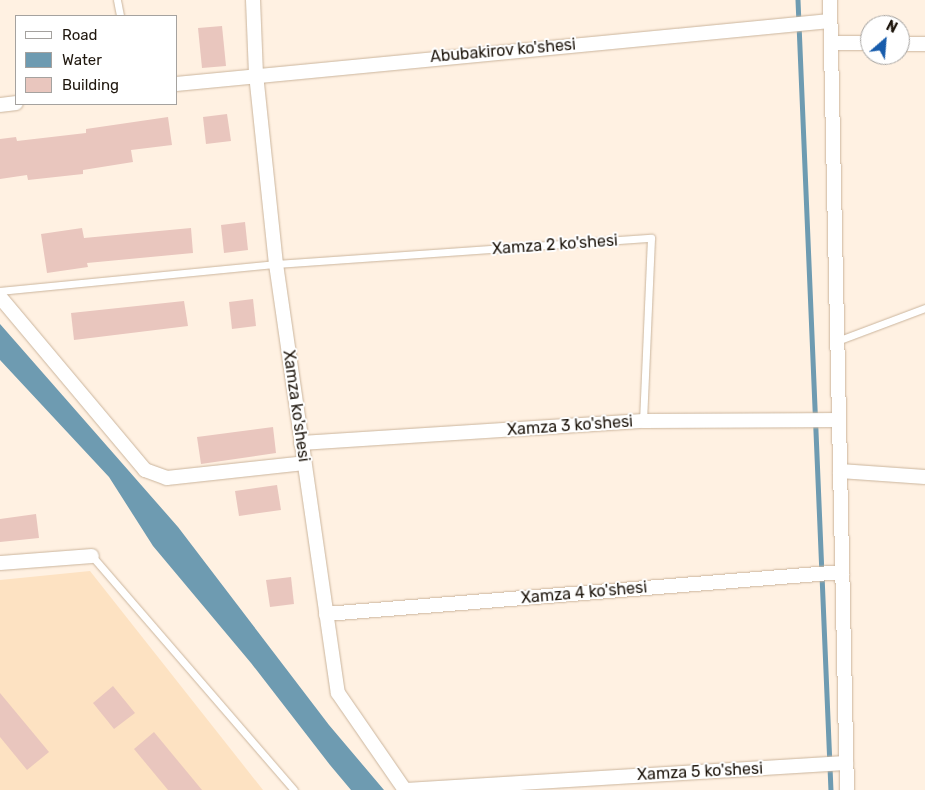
<!DOCTYPE html>
<html>
<head>
<meta charset="utf-8">
<style>
  body { margin:0 }
  #map { position:relative; width:925px; height:790px; overflow:hidden; background:#fff1e2; font-family:Rubik,sans-serif }
  div>[style] { position:absolute }
  [style*='--x'] { left:calc(var(--x)*1px); top:calc(var(--y)*1px); width:calc(var(--w)*1px); rotate:calc(var(--a)*1deg) }
  .built>* { inset:0; background:#fde2c2 }
  .water>* { inset:0; background:#6e9bb1 }
  .stream>* { height:4.5px; margin:-2.25px; padding:0 2.25px; transform-origin:2.25px; border-radius:2.25px; background:#6e9bb1 }
  .building>* { inset:0; background:#e9c6be }
  .roads { filter:drop-shadow(0 0 1px #cbb59d) drop-shadow(0 0 1px #cbb59d) }
  .lane>* { height:7px; margin:-3.5px; padding:0 3.5px; transform-origin:3.5px; border-radius:3.5px; background:#fff }
  .street>* { height:14px; margin:-7px; padding:0 7px; transform-origin:7px; border-radius:7px; background:#fff }
  span { translate:-50% -50%; white-space:nowrap; text-align:center; line-height:1.15; -webkit-text-stroke:4px #fff; paint-order:stroke }
  .street-label { font-size:16px; color:#1f170e }
  .legend { position:absolute; left:15px; top:15px; width:162px; height:90px; box-sizing:border-box; background:#fff; border:1px solid #a5a29f; margin:0; padding:6px 9px; list-style:none; font-size:15px; color:#1f170e }
  .legend li { display:flex; align-items:center; gap:10px; height:25px }
  .legend b { width:25px; border:1px solid #a5a29f }
  .north { position:absolute; left:860px; top:15px; width:50px; height:50px; box-sizing:border-box; background:#fff; border:1px solid #a5a29f; border-radius:50%; rotate:27deg; font-size:14px; font-weight:700; line-height:20px; text-align:center; color:#1f170e }
  .north::after { content:''; display:block; margin:auto; width:18px; height:22px; background:#175cac; clip-path:polygon(50% 0,100% 100%,50% 72%,0 100%) }
</style>
</head>
<body>
<div id="map">
  <div class="built">
    <i style="clip-path:polygon(90px 571px,263px 790px,0 790px,0 580px)"></i>
  </div>
  <div class="water">
    <i style="clip-path:polygon(0 324px,178px 527px,329px 725px,384px 790px,351px 790px,330px 765px,251px 663px,153px 546px,109px 477px,0 360px)"></i>
  </div>
  <div class="stream">
    <i style="--x:798;--y:0;--w:791;--a:87.61"></i>
  </div>
  <div class="building">
    <i style="clip-path:polygon(222px 26px,226px 66px,202px 68px,198px 28px)"></i>
    <i style="clip-path:polygon(227px 114px,231px 141px,206px 144px,203px 117px)"></i>
    <i style="clip-path:polygon(168px 117px,172px 145px,131px 150px,133px 162px,83px 170px,83px 174px,28px 180px,27px 175px,0 179px,0 139px,16px 137px,17px 141px,86px 133px,86px 129px)"></i>
    <i style="clip-path:polygon(245px 222px,248px 250px,224px 253px,221px 225px)"></i>
    <i style="clip-path:polygon(82px 228px,84px 238px,191px 228px,193px 253px,87px 263px,88px 267px,47px 273px,41px 234px)"></i>
    <i style="clip-path:polygon(253px 299px,256px 326px,232px 329px,229px 302px)"></i>
    <i style="clip-path:polygon(184px 301px,188px 326px,74px 340px,71px 313px)"></i>
    <i style="clip-path:polygon(273px 427px,276px 453px,201px 464px,197px 437px)"></i>
    <i style="clip-path:polygon(277px 485px,281px 510px,239px 516px,235px 491px)"></i>
    <i style="clip-path:polygon(36px 514px,39px 538px,0 542px,0 519px)"></i>
    <i style="clip-path:polygon(291px 577px,294px 604px,270px 607px,266px 580px)"></i>
    <i style="clip-path:polygon(113px 686px,135px 713px,114px 729px,93px 703px)"></i>
    <i style="clip-path:polygon(0 693px,49px 752px,27px 770px,0 737px)"></i>
    <i style="clip-path:polygon(154px 732px,202px 790px,168px 790px,134px 749px)"></i>
  </div>
  <div class="roads">
    <div class="lane">
      <i style="--x:117;--y:0;--w:16;--a:79"></i>
      <i style="--x:0;--y:291;--w:277;--a:-5.6"></i>
      <i style="--x:276;--y:264;--w:376;--a:-4"></i>
      <i style="--x:651;--y:238;--w:183;--a:92.5"></i>
      <i style="--x:837;--y:341;--w:94;--a:-20.6"></i>
      <i style="--x:92;--y:556;--w:309;--a:49.2"></i>
    </div>
    <div class="street">
      <i style="--x:253;--y:0;--w:74;--a:87.7"></i>
      <i style="--x:256;--y:74;--w:191;--a:84"></i>
      <i style="--x:276;--y:264;--w:433;--a:81.8"></i>
      <i style="--x:338;--y:693;--w:118;--a:55.4"></i>
      <i style="--x:830;--y:0;--w:790;--a:88.77"></i>
      <i style="--x:831;--y:43;--w:39;--a:0"></i>
      <i style="--x:900;--y:44;--w:25;--a:0"></i>
      <i style="--x:176;--y:84;--w:657;--a:-5.5"></i>
      <i style="--x:0;--y:105;--w:16;--a:-7"></i>
      <i style="--x:0;--y:297;--w:226;--a:50"></i>
      <i style="--x:145;--y:470;--w:23;--a:20"></i>
      <i style="--x:167;--y:478;--w:138;--a:-6.2"></i>
      <i style="--x:301;--y:443;--w:343;--a:-3.7"></i>
      <i style="--x:643;--y:421;--w:196;--a:-0.3"></i>
      <i style="--x:840;--y:471;--w:85;--a:4"></i>
      <i style="--x:0;--y:563;--w:92;--a:-4.4"></i>
      <i style="--x:326;--y:614;--w:518;--a:-4.65"></i>
      <i style="--x:405;--y:790;--w:442;--a:-3.5"></i>
    </div>
  </div>
  <div class="street-label">
    <span style="left:503px;top:51px;rotate:-5deg">Abubakirov ko'shesi</span>
    <span style="left:555px;top:245px;rotate:-4deg">Xamza 2 ko'shesi</span>
    <span style="left:296px;top:406px;rotate:82deg">Xamza ko'shesi</span>
    <span style="left:570px;top:426px;rotate:-4deg">Xamza 3 ko'shesi</span>
    <span style="left:584px;top:593px;rotate:-5deg">Xamza 4 ko'shesi</span>
    <span style="left:700px;top:772px;rotate:-3deg">Xamza 5 ko'shesi</span>
  </div>
  <ul class="legend">
  <li><b style="height:6px;background:#fff"></b>Road</li>
  <li><b style="height:14px;background:#6e9bb1"></b>Water</li>
  <li><b style="height:14px;background:#e9c6be"></b>Building</li>
  </ul>
  <div class="north">N</div>
</div>
</body>
</html>
